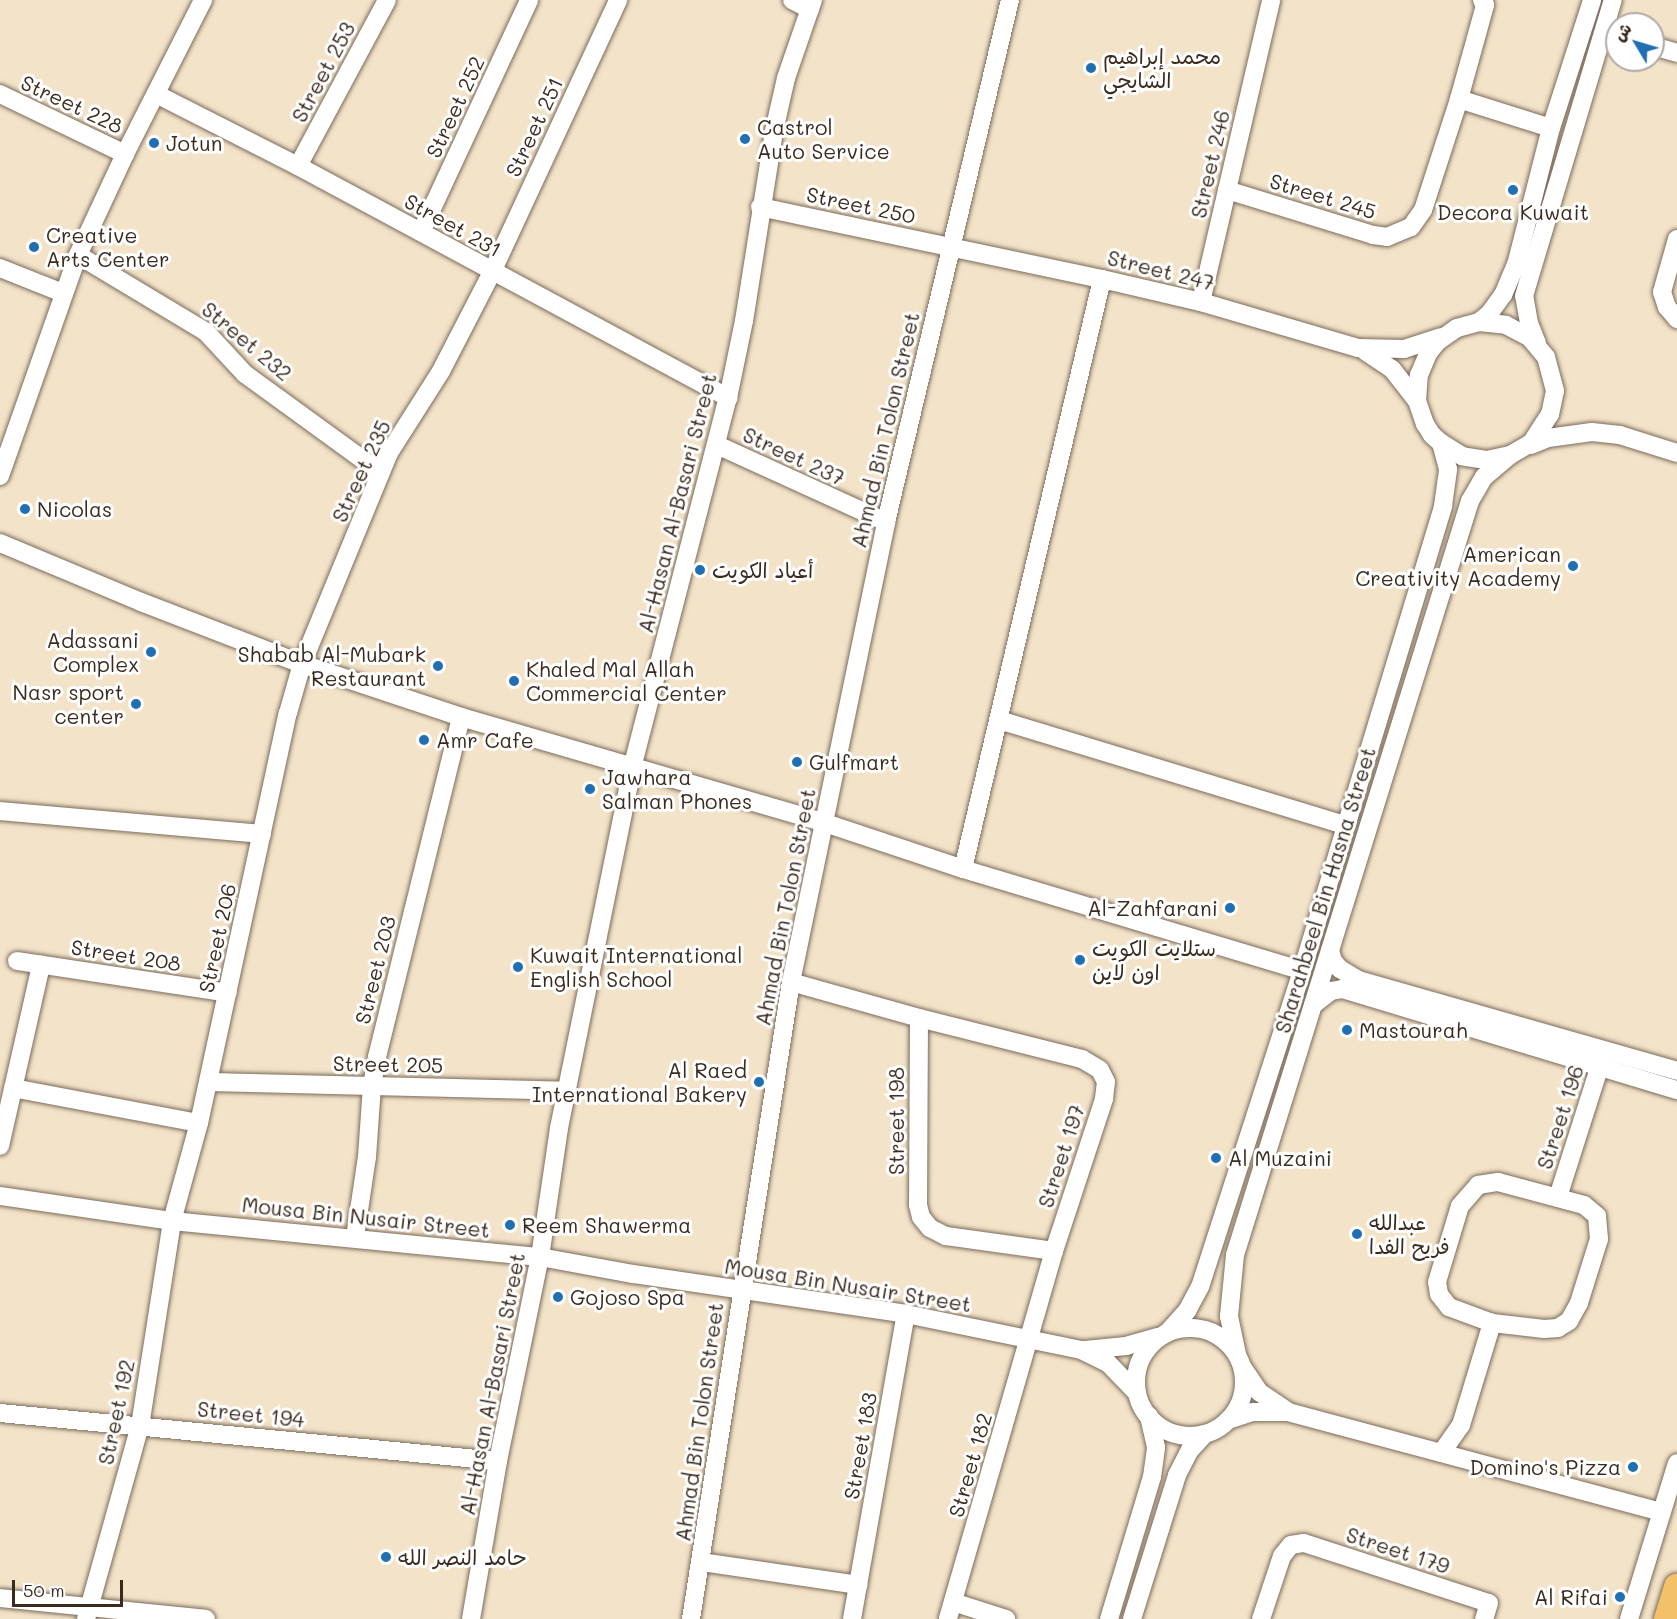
<!DOCTYPE html>
<html>
<head>
<meta charset="utf-8">
<style>
  body { margin:0 }
  #map { position:relative; width:1677px; height:1619px; overflow:hidden; background:#f3e3c9; font-family:Mali,"Playpen Sans Arabic",sans-serif }
  div>[style] { position:absolute }
  [style*='--x'] { left:calc(var(--x)*1px); top:calc(var(--y)*1px); width:calc(var(--w)*1px); rotate:calc(var(--a)*1deg) }
  .roads { filter:drop-shadow(0 0 2px #7b6b5a) drop-shadow(0 0 2px #7b6b5a) }
  .minor>* { height:18px; margin:-9px; padding:0 9px; transform-origin:9px; border-radius:9px; background:#fff }
  .minor>.ring { margin:-9px; padding:0; box-sizing:content-box; background:none; border:18px solid #fff; border-radius:50% }
  .highway>* { height:27px; margin:-13.5px; padding:0 13.5px; transform-origin:13.5px; border-radius:13.5px; background:#f4c16b }
  .dots>* { width:16px; height:16px; translate:-50% -50%; box-sizing:border-box; border:3px solid #fff; border-radius:50% }
  span { translate:-50% -50%; white-space:nowrap; text-align:center; line-height:1.15; -webkit-text-stroke:6px #fff; paint-order:stroke }
  .poi-label { font-size:21px; color:#3b2a1e }
  .left { translate:0 -50%; text-align:left }
  .right { translate:-100% -50%; text-align:right }
  .street-label { font-size:21px; color:#3b2a1e }
  .north { position:absolute; left:1605px; top:12px; width:60px; height:60px; box-sizing:border-box; background:#fff; border:2px solid #b1aaa5; border-radius:50%; rotate:308deg; font-size:16px; font-weight:700; line-height:24px; text-align:center; color:#3b2a1e }
  .north::after { content:''; display:block; margin:auto; width:21px; height:27px; background:#1f6fb2; clip-path:polygon(50% 0,100% 100%,50% 72%,0 100%) }
  .scale { position:absolute; left:12px; top:1580px; width:111px; height:27px; box-sizing:border-box; border:3px solid #3b2a1e; border-top:0; padding-left:8px; font-size:18px; line-height:21px; white-space:nowrap; color:#3b2a1e; -webkit-text-stroke:4px #fff; paint-order:stroke }
</style>
</head>
<body>
<div id="map">
  <div class="roads">
    <div class="minor">
      <i style="--x:792;--y:0;--w:20;--a:27"></i>
      <i style="--x:1653;--y:46;--w:25;--a:16"></i>
      <i style="--x:0;--y:94;--w:139;--a:25.6"></i>
      <i style="--x:156;--y:94;--w:159;--a:26.9"></i>
      <i style="--x:298;--y:166;--w:489;--a:28.3"></i>
      <i style="--x:1459;--y:99;--w:96;--a:17.5"></i>
      <i style="--x:298;--y:166;--w:188;--a:-61.8"></i>
      <i style="--x:1227;--y:190;--w:153;--a:17.1"></i>
      <i style="--x:1373;--y:235;--w:14;--a:8"></i>
      <i style="--x:1387;--y:237;--w:26;--a:-23"></i>
      <i style="--x:1411;--y:227;--w:21;--a:-55"></i>
      <i style="--x:1423;--y:210;--w:117;--a:-72"></i>
      <i style="--x:1459;--y:99;--w:98;--a:-74.5"></i>
      <i style="--x:1485;--y:5;--w:6;--a:-121"></i>
      <i style="--x:760;--y:207;--w:349;--a:11.9"></i>
      <i style="--x:1102;--y:279;--w:102;--a:13.1"></i>
      <i style="--x:1201;--y:302;--w:164;--a:16.3"></i>
      <i style="--x:1358;--y:348;--w:46;--a:1.2"></i>
      <i style="--x:1404;--y:349;--w:38;--a:-18"></i>
      <i style="--x:421;--y:232;--w:256;--a:-65"></i>
      <i style="--x:1677;--y:239;--w:55;--a:105.8"></i>
      <i style="--x:1662;--y:292;--w:16;--a:72"></i>
      <i style="--x:1667;--y:307;--w:16;--a:50"></i>
      <i style="--x:78;--y:255;--w:149;--a:31"></i>
      <i style="--x:206;--y:332;--w:57;--a:47.1"></i>
      <i style="--x:245;--y:374;--w:167;--a:36"></i>
      <i style="--x:0;--y:268;--w:68;--a:21.6"></i>
      <i style="--x:1201;--y:302;--w:310;--a:-76.9"></i>
      <i style="--x:1479;--y:322;--w:27;--a:6"></i>
      <i style="--x:1506;--y:325;--w:27;--a:28"></i>
      <i style="--x:1530;--y:338;--w:25;--a:50"></i>
      <i style="--x:1546;--y:357;--w:35;--a:75"></i>
      <i style="--x:1555;--y:391;--w:24;--a:102"></i>
      <i style="--x:1550;--y:414;--w:35;--a:123"></i>
      <i style="--x:1531;--y:443;--w:24;--a:150"></i>
      <i style="--x:1510;--y:455;--w:25;--a:168"></i>
      <i style="--x:1486;--y:460;--w:24;--a:-171"></i>
      <i style="--x:1462;--y:456;--w:25;--a:-148"></i>
      <i style="--x:1441;--y:443;--w:12;--a:-138"></i>
      <i style="--x:1432;--y:435;--w:13;--a:-122"></i>
      <i style="--x:1425;--y:424;--w:24;--a:-109"></i>
      <i style="--x:1417;--y:401;--w:26;--a:-86"></i>
      <i style="--x:1419;--y:375;--w:25;--a:-67"></i>
      <i style="--x:1429;--y:352;--w:13;--a:-51"></i>
      <i style="--x:1437;--y:342;--w:24;--a:-35"></i>
      <i style="--x:1457;--y:328;--w:23;--a:-15"></i>
      <i style="--x:1479;--y:322;--w:13;--a:-39"></i>
      <i style="--x:1489;--y:314;--w:24;--a:-54"></i>
      <i style="--x:1503;--y:295;--w:33;--a:-67"></i>
      <i style="--x:1516;--y:265;--w:141;--a:-75.7"></i>
      <i style="--x:1551;--y:128;--w:134;--a:-72.2"></i>
      <i style="--x:1537;--y:343;--w:22;--a:-112"></i>
      <i style="--x:1529;--y:323;--w:27;--a:-100"></i>
      <i style="--x:1524;--y:296;--w:309;--a:-73.3"></i>
      <i style="--x:1365;--y:351;--w:32;--a:34"></i>
      <i style="--x:1392;--y:369;--w:41;--a:52"></i>
      <i style="--x:717;--y:445;--w:186;--a:24.5"></i>
      <i style="--x:1531;--y:445;--w:18;--a:-22"></i>
      <i style="--x:1548;--y:438;--w:44;--a:-7.8"></i>
      <i style="--x:1592;--y:432;--w:28;--a:6"></i>
      <i style="--x:1620;--y:435;--w:60;--a:17.5"></i>
      <i style="--x:0;--y:476;--w:234;--a:-70.6"></i>
      <i style="--x:78;--y:255;--w:111;--a:-65"></i>
      <i style="--x:125;--y:154;--w:173;--a:-63.1"></i>
      <i style="--x:0;--y:543;--w:153;--a:22.7"></i>
      <i style="--x:141;--y:602;--w:173;--a:21.1"></i>
      <i style="--x:302;--y:664;--w:168;--a:18.4"></i>
      <i style="--x:461;--y:717;--w:379;--a:16.2"></i>
      <i style="--x:825;--y:823;--w:145;--a:18.4"></i>
      <i style="--x:963;--y:869;--w:354;--a:16.7"></i>
      <i style="--x:999;--y:720;--w:362;--a:16.9"></i>
      <i style="--x:0;--y:811;--w:263;--a:5"></i>
      <i style="--x:963;--y:869;--w:606;--a:-76.74"></i>
      <i style="--x:1330;--y:950;--w:11;--a:75"></i>
      <i style="--x:1333;--y:961;--w:11;--a:49"></i>
      <i style="--x:1340;--y:969;--w:21;--a:31"></i>
      <i style="--x:1358;--y:980;--w:332;--a:15.9"></i>
      <i style="--x:17;--y:961;--w:213;--a:8.6"></i>
      <i style="--x:791;--y:982;--w:133;--a:15.7"></i>
      <i style="--x:919;--y:1018;--w:168;--a:14.1"></i>
      <i style="--x:1082;--y:1059;--w:21;--a:31"></i>
      <i style="--x:1100;--y:1070;--w:13;--a:63"></i>
      <i style="--x:1106;--y:1082;--w:17;--a:97"></i>
      <i style="--x:1104;--y:1099;--w:160;--a:108.2"></i>
      <i style="--x:1054;--y:1251;--w:383;--a:106.1"></i>
      <i style="--x:1313;--y:1005;--w:23;--a:-38"></i>
      <i style="--x:1331;--y:991;--w:11;--a:-10"></i>
      <i style="--x:1342;--y:989;--w:350;--a:16.8"></i>
      <i style="--x:919;--y:1018;--w:187;--a:90.3"></i>
      <i style="--x:918;--y:1205;--w:12;--a:76"></i>
      <i style="--x:921;--y:1217;--w:14;--a:51"></i>
      <i style="--x:930;--y:1228;--w:18;--a:27"></i>
      <i style="--x:946;--y:1236;--w:109;--a:7.9"></i>
      <i style="--x:209;--y:1082;--w:358;--a:1.4"></i>
      <i style="--x:13;--y:1088;--w:189;--a:10.7"></i>
      <i style="--x:0;--y:1146;--w:186;--a:-77.2"></i>
      <i style="--x:1498;--y:1182;--w:89;--a:15"></i>
      <i style="--x:1584;--y:1205;--w:17;--a:40"></i>
      <i style="--x:1597;--y:1216;--w:23;--a:85"></i>
      <i style="--x:1599;--y:1239;--w:67;--a:107.4"></i>
      <i style="--x:1579;--y:1303;--w:21;--a:119"></i>
      <i style="--x:1569;--y:1321;--w:13;--a:148"></i>
      <i style="--x:1558;--y:1328;--w:14;--a:176"></i>
      <i style="--x:1544;--y:1329;--w:52;--a:-173.4"></i>
      <i style="--x:1492;--y:1323;--w:46;--a:-159.6"></i>
      <i style="--x:1449;--y:1307;--w:16;--a:-128"></i>
      <i style="--x:1439;--y:1294;--w:12;--a:-99"></i>
      <i style="--x:1437;--y:1282;--w:79;--a:-73.2"></i>
      <i style="--x:1460;--y:1206;--w:28;--a:-49"></i>
      <i style="--x:1478;--y:1185;--w:20;--a:-9"></i>
      <i style="--x:0;--y:1196;--w:174;--a:8.3"></i>
      <i style="--x:172;--y:1221;--w:370;--a:5.6"></i>
      <i style="--x:540;--y:1257;--w:95;--a:10.4"></i>
      <i style="--x:633;--y:1274;--w:276;--a:8.3"></i>
      <i style="--x:906;--y:1314;--w:179;--a:11.6"></i>
      <i style="--x:1081;--y:1350;--w:30;--a:26"></i>
      <i style="--x:1108;--y:1363;--w:42;--a:46"></i>
      <i style="--x:1558;--y:1197;--w:148;--a:-72.3"></i>
      <i style="--x:355;--y:1237;--w:81;--a:-81.5"></i>
      <i style="--x:367;--y:1157;--w:71;--a:-86"></i>
      <i style="--x:372;--y:1086;--w:29;--a:-80"></i>
      <i style="--x:377;--y:1057;--w:350;--a:-76.1"></i>
      <i class="ring" style="left:1136px;top:1328px;width:90px;height:90px"></i>
      <i style="--x:1167;--y:1333;--w:30;--a:-48"></i>
      <i style="--x:1187;--y:1311;--w:27;--a:-62"></i>
      <i style="--x:1200;--y:1287;--w:332;--a:-72.1"></i>
      <i style="--x:1302;--y:971;--w:486;--a:-73.1"></i>
      <i style="--x:1443;--y:506;--w:37;--a:-82"></i>
      <i style="--x:1448;--y:469;--w:27;--a:-105"></i>
      <i style="--x:1085;--y:1350;--w:41;--a:-5.6"></i>
      <i style="--x:1126;--y:1346;--w:33;--a:-16"></i>
      <i style="--x:1237;--y:1354;--w:39;--a:-102"></i>
      <i style="--x:1229;--y:1316;--w:61;--a:-84.4"></i>
      <i style="--x:1235;--y:1255;--w:790;--a:-72.69"></i>
      <i style="--x:1470;--y:501;--w:28;--a:-60"></i>
      <i style="--x:1484;--y:477;--w:34;--a:-40"></i>
      <i style="--x:1243;--y:1368;--w:29;--a:56"></i>
      <i style="--x:1259;--y:1392;--w:34;--a:34"></i>
      <i style="--x:0;--y:1413;--w:500;--a:5.51"></i>
      <i style="--x:1228;--y:1420;--w:26;--a:-18"></i>
      <i style="--x:1253;--y:1412;--w:35;--a:0"></i>
      <i style="--x:1288;--y:1412;--w:387;--a:15"></i>
      <i style="--x:1442;--y:1452;--w:33;--a:-55"></i>
      <i style="--x:1461;--y:1425;--w:107;--a:-73.1"></i>
      <i style="--x:701;--y:1562;--w:159;--a:8.3"></i>
      <i style="--x:0;--y:1598;--w:207;--a:5.8"></i>
      <i style="--x:953;--y:1602;--w:56;--a:17.8"></i>
      <i style="--x:86;--y:1619;--w:200;--a:-74.4"></i>
      <i style="--x:140;--y:1426;--w:207;--a:-81.1"></i>
      <i style="--x:172;--y:1221;--w:102;--a:-74.6"></i>
      <i style="--x:199;--y:1123;--w:420;--a:-77.8"></i>
      <i style="--x:288;--y:713;--w:51;--a:-74.1"></i>
      <i style="--x:302;--y:664;--w:228;--a:-67.6"></i>
      <i style="--x:389;--y:453;--w:97;--a:-57.6"></i>
      <i style="--x:441;--y:371;--w:111;--a:-62.7"></i>
      <i style="--x:492;--y:272;--w:300;--a:-65.1"></i>
      <i style="--x:471;--y:1619;--w:160;--a:-80.3"></i>
      <i style="--x:498;--y:1461;--w:208;--a:-78.4"></i>
      <i style="--x:540;--y:1257;--w:130;--a:-81.6"></i>
      <i style="--x:559;--y:1128;--w:367;--a:-78.5"></i>
      <i style="--x:632;--y:768;--w:382;--a:-75.5"></i>
      <i style="--x:728;--y:398;--w:79;--a:-78.3"></i>
      <i style="--x:744;--y:321;--w:192;--a:-81"></i>
      <i style="--x:774;--y:131;--w:54;--a:-77.2"></i>
      <i style="--x:786;--y:78;--w:83;--a:-70.9"></i>
      <i style="--x:691;--y:1619;--w:645;--a:-81.08"></i>
      <i style="--x:791;--y:982;--w:470;--a:-78.3"></i>
      <i style="--x:886;--y:522;--w:537;--a:-76.64"></i>
      <i style="--x:852;--y:1619;--w:310;--a:-80"></i>
      <i style="--x:1109;--y:1619;--w:148;--a:-73.2"></i>
      <i style="--x:1152;--y:1477;--w:30;--a:-82"></i>
      <i style="--x:1156;--y:1447;--w:32;--a:-103"></i>
      <i style="--x:1132;--y:1619;--w:151;--a:-72.6"></i>
      <i style="--x:1177;--y:1475;--w:28;--a:-63"></i>
      <i style="--x:1190;--y:1450;--w:22;--a:-47"></i>
      <i style="--x:1261;--y:1619;--w:66;--a:-71.6"></i>
      <i style="--x:1282;--y:1556;--w:14;--a:-51"></i>
      <i style="--x:1291;--y:1545;--w:13;--a:-9"></i>
      <i style="--x:1304;--y:1543;--w:194;--a:18"></i>
      <i style="--x:1489;--y:1603;--w:17;--a:107"></i>
      <i style="--x:1629;--y:1619;--w:163;--a:-72.9"></i>
    </div>
    <div class="highway">
      <i style="--x:1667;--y:1619;--w:34;--a:-73"></i>
    </div>
  </div>
  <div class="dots">
    <i style="left:1091px;top:68px;background:#1f6fb2"></i>
    <i style="left:745px;top:139px;background:#1f6fb2"></i>
    <i style="left:154px;top:143px;background:#1f6fb2"></i>
    <i style="left:1513px;top:190px;background:#1f6fb2"></i>
    <i style="left:34px;top:247px;background:#1f6fb2"></i>
    <i style="left:25px;top:509px;background:#1f6fb2"></i>
    <i style="left:1573px;top:566px;background:#1f6fb2"></i>
    <i style="left:700px;top:570px;background:#1f6fb2"></i>
    <i style="left:151px;top:652px;background:#1f6fb2"></i>
    <i style="left:438px;top:666px;background:#1f6fb2"></i>
    <i style="left:514px;top:681px;background:#1f6fb2"></i>
    <i style="left:136px;top:704px;background:#1f6fb2"></i>
    <i style="left:424px;top:740px;background:#1f6fb2"></i>
    <i style="left:797px;top:762px;background:#1f6fb2"></i>
    <i style="left:590px;top:789px;background:#1f6fb2"></i>
    <i style="left:1230px;top:908px;background:#1f6fb2"></i>
    <i style="left:1080px;top:960px;background:#1f6fb2"></i>
    <i style="left:518px;top:967px;background:#1f6fb2"></i>
    <i style="left:1347px;top:1030px;background:#1f6fb2"></i>
    <i style="left:759px;top:1082px;background:#1f6fb2"></i>
    <i style="left:1216px;top:1158px;background:#1f6fb2"></i>
    <i style="left:510px;top:1225px;background:#1f6fb2"></i>
    <i style="left:1357px;top:1234px;background:#1f6fb2"></i>
    <i style="left:558px;top:1297px;background:#1f6fb2"></i>
    <i style="left:1633px;top:1467px;background:#1f6fb2"></i>
    <i style="left:386px;top:1557px;background:#1f6fb2"></i>
    <i style="left:1620px;top:1597px;background:#1f6fb2"></i>
  </div>
  <div class="poi-label">
    <span class="left" style="left:1103px;top:68px">محمد إبراهيم<br>الشايجي</span>
    <span class="left" style="left:757px;top:139px">Castrol<br>Auto Service</span>
    <span class="left" style="left:166px;top:143px">Jotun</span>
    <span style="left:1513px;top:212px">Decora Kuwait</span>
    <span class="left" style="left:46px;top:247px">Creative<br>Arts Center</span>
    <span class="left" style="left:37px;top:509px">Nicolas</span>
    <span class="right" style="left:1561px;top:566px">American<br>Creativity Academy</span>
    <span class="left" style="left:712px;top:570px">أعياد الكويت</span>
    <span class="right" style="left:139px;top:652px">Adassani<br>Complex</span>
    <span class="right" style="left:426px;top:666px">Shabab Al-Mubark<br>Restaurant</span>
    <span class="left" style="left:526px;top:681px">Khaled Mal Allah<br>Commercial Center</span>
    <span class="right" style="left:124px;top:704px">Nasr sport<br>center</span>
    <span class="left" style="left:436px;top:740px">Amr Cafe</span>
    <span class="left" style="left:809px;top:762px">Gulfmart</span>
    <span class="left" style="left:602px;top:789px">Jawhara<br>Salman Phones</span>
    <span class="right" style="left:1218px;top:908px">Al-Zahfarani</span>
    <span class="left" style="left:1092px;top:960px">ستلايت الكويت<br>اون لاين</span>
    <span class="left" style="left:530px;top:967px">Kuwait International<br>English School</span>
    <span class="left" style="left:1359px;top:1030px">Mastourah</span>
    <span class="right" style="left:747px;top:1082px">Al Raed<br>International Bakery</span>
    <span class="left" style="left:1228px;top:1158px">Al Muzaini</span>
    <span class="left" style="left:1369px;top:1234px">عبدالله<br>فريح الفدا</span>
    <span class="left" style="left:522px;top:1225px">Reem Shawerma</span>
    <span class="left" style="left:570px;top:1297px">Gojoso Spa</span>
    <span class="right" style="left:1621px;top:1467px">Domino's Pizza</span>
    <span class="left" style="left:398px;top:1557px">حامد النصر الله</span>
    <span class="right" style="left:1608px;top:1597px">Al Rifai</span>
  </div>
  <div class="street-label">
    <span style="left:323px;top:72px;rotate:-62deg">Street 253</span>
    <span style="left:72px;top:104px;rotate:25deg">Street 228</span>
    <span style="left:455px;top:107px;rotate:-65deg">Street 252</span>
    <span style="left:534px;top:127px;rotate:-65deg">Street 251</span>
    <span style="left:1210px;top:164px;rotate:-77deg">Street 246</span>
    <span style="left:1323px;top:196px;rotate:17deg">Street 245</span>
    <span style="left:861px;top:205px;rotate:12deg">Street 250</span>
    <span style="left:453px;top:225px;rotate:29deg">Street 231</span>
    <span style="left:1161px;top:270px;rotate:14deg">Street 247</span>
    <span style="left:247px;top:341px;rotate:40deg">Street 232</span>
    <span style="left:885px;top:430px;rotate:-77deg">Ahmad Bin Tolon Street</span>
    <span style="left:794px;top:456px;rotate:25deg">Street 237</span>
    <span style="left:361px;top:471px;rotate:-65deg">Street 235</span>
    <span style="left:677px;top:503px;rotate:-76deg">Al-Hasan Al-Basari Street</span>
    <span style="left:1325px;top:890px;rotate:-73deg">Sharahbeel Bin Hasna Street</span>
    <span style="left:785px;top:907px;rotate:-79deg">Ahmad Bin Tolon Street</span>
    <span style="left:217px;top:938px;rotate:-78deg">Street 206</span>
    <span style="left:126px;top:955px;rotate:9deg">Street 208</span>
    <span style="left:375px;top:970px;rotate:-76deg">Street 203</span>
    <span style="left:388px;top:1064px;rotate:1deg">Street 205</span>
    <span style="left:1560px;top:1117px;rotate:-72deg">Street 196</span>
    <span style="left:896px;top:1121px;rotate:-90deg">Street 198</span>
    <span style="left:1061px;top:1156px;rotate:-72deg">Street 197</span>
    <span style="left:366px;top:1217px;rotate:6deg">Mousa Bin Nusair Street</span>
    <span style="left:848px;top:1285px;rotate:9deg">Mousa Bin Nusair Street</span>
    <span style="left:492px;top:1384px;rotate:-79deg">Al-Hasan Al-Basari Street</span>
    <span style="left:116px;top:1412px;rotate:-78deg">Street 192</span>
    <span style="left:251px;top:1414px;rotate:6deg">Street 194</span>
    <span style="left:699px;top:1422px;rotate:-82deg">Ahmad Bin Tolon Street</span>
    <span style="left:860px;top:1446px;rotate:-80deg">Street 183</span>
    <span style="left:970px;top:1465px;rotate:-74deg">Street 182</span>
    <span style="left:1398px;top:1550px;rotate:18deg">Street 179</span>
  </div>
  <div class="north">ش</div>
  <div class="scale">50 m</div>
</div>
</body>
</html>
